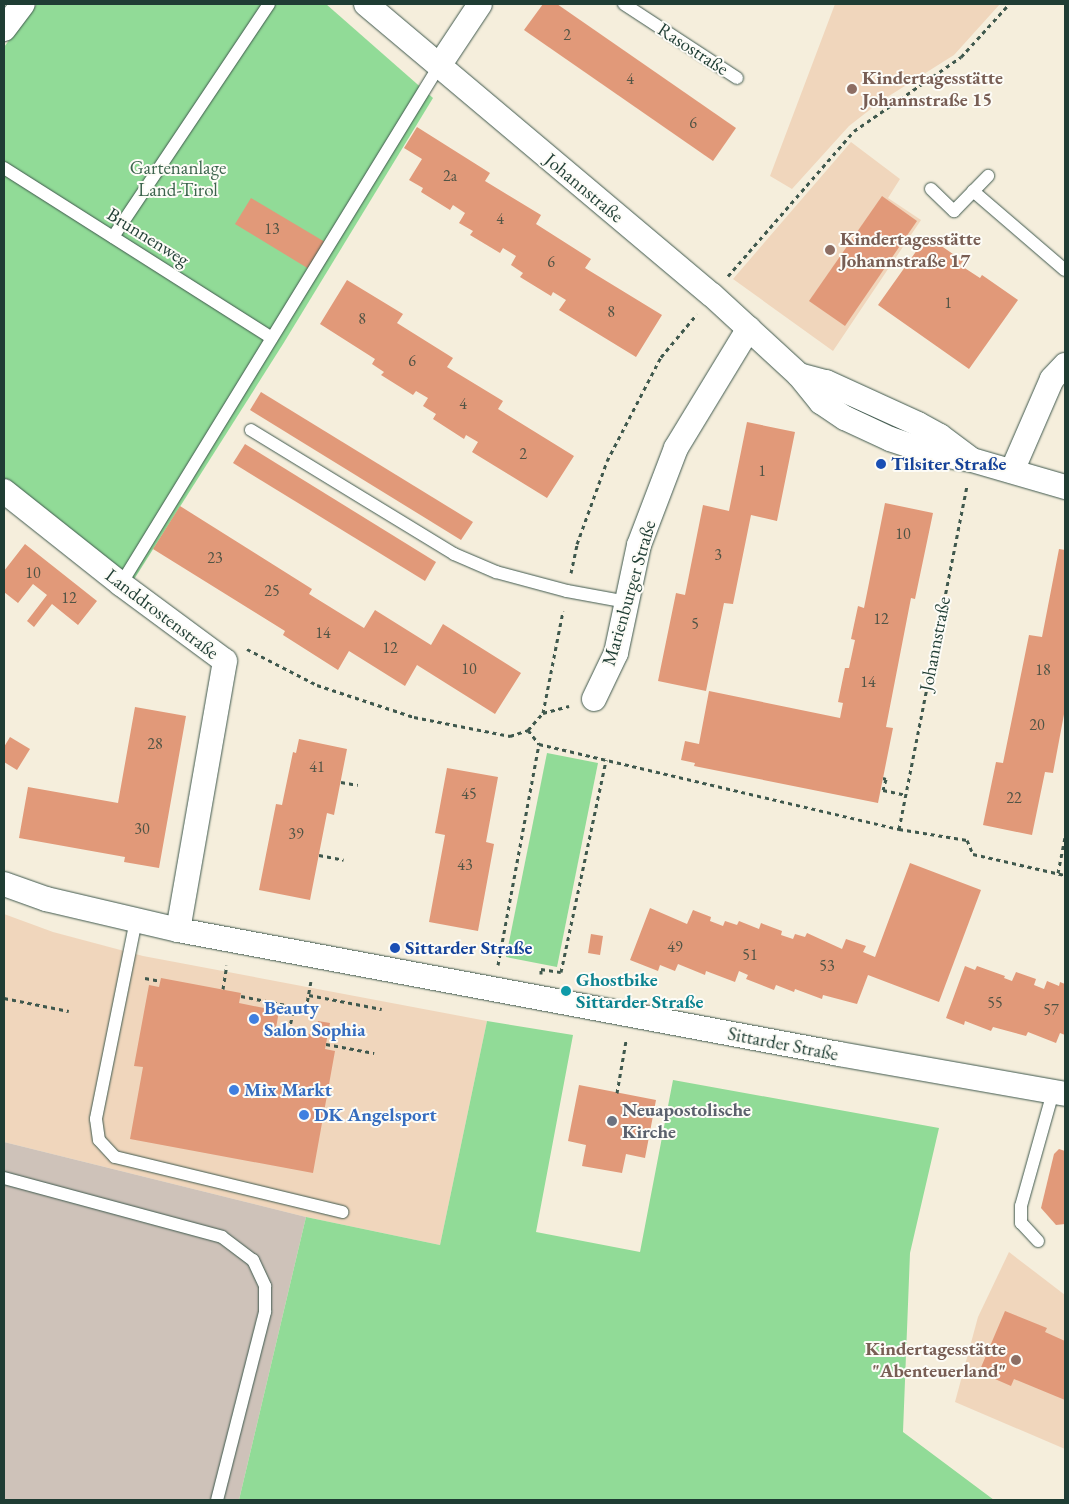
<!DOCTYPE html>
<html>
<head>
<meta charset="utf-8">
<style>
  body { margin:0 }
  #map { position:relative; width:1069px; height:1504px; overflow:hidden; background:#f5eedc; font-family:"EB Garamond",serif }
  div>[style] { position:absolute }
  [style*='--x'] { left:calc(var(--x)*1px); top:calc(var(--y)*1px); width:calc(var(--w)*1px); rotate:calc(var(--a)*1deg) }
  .built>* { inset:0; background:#f0d6bc }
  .industrial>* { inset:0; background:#cec2b9 }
  .green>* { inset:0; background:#91db97 }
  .building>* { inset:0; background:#e19979 }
  .path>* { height:3px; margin-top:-1.5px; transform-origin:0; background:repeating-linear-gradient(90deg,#3f584d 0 4px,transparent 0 8px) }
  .roads { filter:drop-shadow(0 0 1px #3f584d) drop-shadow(0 0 1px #3f584d) }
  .service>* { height:12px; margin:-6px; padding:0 6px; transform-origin:6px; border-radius:6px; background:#fff }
  .minor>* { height:24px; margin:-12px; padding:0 12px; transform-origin:12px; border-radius:12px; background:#fff }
  .dots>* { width:14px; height:14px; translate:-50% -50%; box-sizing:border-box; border:2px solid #fdfcf7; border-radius:50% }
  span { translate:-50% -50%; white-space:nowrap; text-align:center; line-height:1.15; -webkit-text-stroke:4px #fdfcf7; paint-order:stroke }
  .number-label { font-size:16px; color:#505445 }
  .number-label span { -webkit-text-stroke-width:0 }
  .street-label { font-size:19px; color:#1f3d34 }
  .education-label { font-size:19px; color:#785e54; font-weight:700 }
  .left { translate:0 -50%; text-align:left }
  .right { translate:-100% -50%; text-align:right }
  .park-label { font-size:19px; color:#3c644d }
  .transit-label { font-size:19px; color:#164399; font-weight:700 }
  .culture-label { font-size:19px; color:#0d838f; font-weight:700 }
  .shop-label { font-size:19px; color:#366cbe; font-weight:700 }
  .worship-label { font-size:19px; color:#5b616d; font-weight:700 }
  .frame { position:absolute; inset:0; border:5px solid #1f3d34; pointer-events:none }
</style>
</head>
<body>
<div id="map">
  <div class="built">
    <i style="clip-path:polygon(835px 4px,1000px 4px,954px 55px,881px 101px,849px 126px,792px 189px,770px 176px)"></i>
    <i style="clip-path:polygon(851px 142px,900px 179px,888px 198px,921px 220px,833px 351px,733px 279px)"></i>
    <i style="clip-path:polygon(4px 914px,53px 932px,143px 956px,487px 1021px,440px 1245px,306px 1217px,4px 1142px)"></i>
    <i style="clip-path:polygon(1009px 1252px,1065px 1295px,1065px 1449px,955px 1402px,978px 1317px)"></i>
  </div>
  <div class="industrial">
    <i style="clip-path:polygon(4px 1142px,306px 1217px,239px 1500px,4px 1500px)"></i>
  </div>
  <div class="green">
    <i style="clip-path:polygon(37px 4px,326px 4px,433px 98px,283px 344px,131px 584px,4px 480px,4px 47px)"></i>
    <i style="clip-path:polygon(547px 753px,598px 763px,557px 967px,506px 957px)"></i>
    <i style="clip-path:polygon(487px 1021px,573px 1035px,536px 1232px,640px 1252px,673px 1080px,939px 1128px,910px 1253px,903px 1432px,994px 1500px,239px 1500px,306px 1217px,440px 1245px)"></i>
  </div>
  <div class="building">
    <i style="clip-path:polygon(543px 4px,557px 4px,736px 128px,713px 161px,524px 30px)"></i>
    <i style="clip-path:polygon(417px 127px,490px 173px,485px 181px,541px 215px,536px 224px,591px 259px,585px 268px,662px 315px,636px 357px,559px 310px,566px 300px,553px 292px,551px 296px,520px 277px,523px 273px,511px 265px,516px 256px,503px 248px,500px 253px,470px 235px,473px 231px,459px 223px,465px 213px,453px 205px,450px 210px,421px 192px,423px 188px,409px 180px,422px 159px,404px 148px)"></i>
    <i style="clip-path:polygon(882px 196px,917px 221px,845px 326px,809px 301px)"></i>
    <i style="clip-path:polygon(251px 198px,325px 242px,309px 269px,235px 224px)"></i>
    <i style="clip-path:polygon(927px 236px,963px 261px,960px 265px,980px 278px,982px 275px,1018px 300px,969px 369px,878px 305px)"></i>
    <i style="clip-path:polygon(347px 280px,403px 314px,397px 323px,453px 358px,447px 367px,503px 401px,498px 409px,574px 456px,547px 498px,472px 452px,478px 442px,466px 435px,464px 439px,433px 419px,436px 414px,423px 406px,428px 398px,416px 391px,413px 395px,381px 375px,384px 372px,372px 364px,375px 359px,320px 324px)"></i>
    <i style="clip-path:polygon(261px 392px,473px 522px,461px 540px,250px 410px)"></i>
    <i style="clip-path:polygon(747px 422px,795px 432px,777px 521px,751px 515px,733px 604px,724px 603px,706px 691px,658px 681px,676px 593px,685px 595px,703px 505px,729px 511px)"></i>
    <i style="clip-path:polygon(245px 444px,436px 562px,425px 581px,233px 463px)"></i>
    <i style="clip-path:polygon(885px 503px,933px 513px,915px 599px,911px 598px,886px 727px,893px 728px,878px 803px,694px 766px,695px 763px,681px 760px,685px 741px,699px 744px,709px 691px,840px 718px,843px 703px,838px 702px,845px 668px,849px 668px,855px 640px,851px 639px,858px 606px,864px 608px)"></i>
    <i style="clip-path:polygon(180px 506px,312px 589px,309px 594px,364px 628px,375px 610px,431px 645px,443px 624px,521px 673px,495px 714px,417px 665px,405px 686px,349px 651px,338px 670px,283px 635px,285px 631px,153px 549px)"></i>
    <i style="clip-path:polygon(25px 544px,97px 601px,78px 625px,52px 604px,34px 627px,27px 621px,47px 595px,33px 584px,18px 603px,4px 592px,4px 571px)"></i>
    <i style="clip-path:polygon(1059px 549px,1065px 550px,1065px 709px,1053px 773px,1045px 772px,1032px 835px,983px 825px,996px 762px,1003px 763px,1029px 635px,1042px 637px)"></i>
    <i style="clip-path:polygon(135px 707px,186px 716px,159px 868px,124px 862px,125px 857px,19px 838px,28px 787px,118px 803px)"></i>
    <i style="clip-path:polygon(10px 737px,30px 749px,17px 770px,4px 762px,4px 747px)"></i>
    <i style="clip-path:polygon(299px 739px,347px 749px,334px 815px,327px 813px,310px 900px,259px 890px,276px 804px,282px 805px,293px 752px,296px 753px)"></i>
    <i style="clip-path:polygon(447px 768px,498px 777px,486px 842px,494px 844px,478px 931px,429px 922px,445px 835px,435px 833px)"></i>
    <i style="clip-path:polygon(910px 863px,981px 890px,939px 1002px,868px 975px,857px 1004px,823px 995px,822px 999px,795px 989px,794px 992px,776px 985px,774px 990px,746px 979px,748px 975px,739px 971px,735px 982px,706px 971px,705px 975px,678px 964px,675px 971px,660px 965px,658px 971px,630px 960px,650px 908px,687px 924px,693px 910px,711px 917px,710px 921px,723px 926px,725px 921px,737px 925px,739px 921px,759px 929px,761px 923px,782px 931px,781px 935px,793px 939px,795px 934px,805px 937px,807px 933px,842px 949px,846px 939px,866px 946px,863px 952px,875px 957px)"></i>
    <i style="clip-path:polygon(591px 934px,603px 936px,600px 955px,588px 953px)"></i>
    <i style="clip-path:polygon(965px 966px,975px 970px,977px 966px,1005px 976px,1004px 978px,1012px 981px,1016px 972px,1036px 979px,1034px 985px,1044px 989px,1047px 981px,1059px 986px,1060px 982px,1065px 984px,1065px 1035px,1060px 1033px,1056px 1043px,1028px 1032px,1026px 1036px,993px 1027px,991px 1031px,965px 1021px,964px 1025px,946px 1018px)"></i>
    <i style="clip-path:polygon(161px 978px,241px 993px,239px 1003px,279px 1011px,276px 1028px,315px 1035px,318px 1021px,330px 1023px,325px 1049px,335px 1051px,313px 1173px,130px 1139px,143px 1067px,134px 1066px,149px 985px,159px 987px)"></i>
    <i style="clip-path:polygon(579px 1085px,656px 1100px,645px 1158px,626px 1154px,622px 1173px,582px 1166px,586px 1145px,568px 1141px)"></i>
    <i style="clip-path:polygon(1059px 1149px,1065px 1151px,1065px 1224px,1056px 1225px,1041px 1208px,1054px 1154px)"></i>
    <i style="clip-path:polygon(1005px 1311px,1047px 1328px,1045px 1332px,1065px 1341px,1065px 1400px,1014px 1379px,1011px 1386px,979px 1372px)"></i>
  </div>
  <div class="path">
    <i style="--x:728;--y:276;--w:192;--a:-49"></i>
    <i style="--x:854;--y:131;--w:130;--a:-34.7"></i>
    <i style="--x:961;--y:57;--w:72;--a:-47.8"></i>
    <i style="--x:571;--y:573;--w:30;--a:-78"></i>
    <i style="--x:577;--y:544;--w:88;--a:-70.1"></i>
    <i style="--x:607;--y:461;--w:117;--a:-62.6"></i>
    <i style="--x:661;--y:357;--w:56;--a:-50.1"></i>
    <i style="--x:247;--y:649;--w:79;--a:27.2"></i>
    <i style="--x:317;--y:685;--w:102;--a:18.3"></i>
    <i style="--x:414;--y:717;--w:98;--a:11.2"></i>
    <i style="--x:510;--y:736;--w:19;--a:-18"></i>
    <i style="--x:528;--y:730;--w:18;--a:52"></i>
    <i style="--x:539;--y:744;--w:370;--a:13.3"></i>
    <i style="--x:899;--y:829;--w:69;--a:9.2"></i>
    <i style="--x:967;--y:840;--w:15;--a:67"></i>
    <i style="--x:973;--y:854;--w:94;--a:12.9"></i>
    <i style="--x:543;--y:713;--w:27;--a:-15"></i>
    <i style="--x:528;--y:730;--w:23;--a:-49"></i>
    <i style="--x:543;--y:713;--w:104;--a:-78.9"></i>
    <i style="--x:883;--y:778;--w:3;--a:18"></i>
    <i style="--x:886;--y:779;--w:11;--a:105"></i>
    <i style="--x:883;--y:790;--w:24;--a:12"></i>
    <i style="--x:341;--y:782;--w:17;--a:10"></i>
    <i style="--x:899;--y:829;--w:351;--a:-78.8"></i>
    <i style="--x:319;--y:855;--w:25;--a:11"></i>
    <i style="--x:1058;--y:873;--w:36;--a:-79"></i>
    <i style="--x:498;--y:965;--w:225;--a:-79.5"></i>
    <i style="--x:541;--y:974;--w:5;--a:-90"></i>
    <i style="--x:541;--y:969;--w:20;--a:9"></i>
    <i style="--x:561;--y:972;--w:217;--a:-78"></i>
    <i style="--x:145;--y:978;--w:16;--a:11"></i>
    <i style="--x:223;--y:989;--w:24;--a:-81"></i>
    <i style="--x:309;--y:995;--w:74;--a:10.9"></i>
    <i style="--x:241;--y:996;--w:66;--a:11.3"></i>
    <i style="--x:306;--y:1009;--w:28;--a:-80"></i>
    <i style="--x:4;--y:998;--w:66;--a:11.3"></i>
    <i style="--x:289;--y:1031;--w:25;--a:-78"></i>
    <i style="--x:326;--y:1044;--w:49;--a:10.6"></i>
    <i style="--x:617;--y:1093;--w:53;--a:-80.2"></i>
  </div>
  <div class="roads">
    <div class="service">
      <i style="--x:624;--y:4;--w:135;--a:33.2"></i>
      <i style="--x:4;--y:168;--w:317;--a:32.4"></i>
      <i style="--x:931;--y:189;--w:32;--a:44"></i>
      <i style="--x:954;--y:211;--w:49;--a:-45.8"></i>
      <i style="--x:973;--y:191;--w:121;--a:40.7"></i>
      <i style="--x:113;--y:237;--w:280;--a:-56.2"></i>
      <i style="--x:251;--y:430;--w:238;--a:31.4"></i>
      <i style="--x:454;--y:554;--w:46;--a:23.2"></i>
      <i style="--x:496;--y:572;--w:73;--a:15"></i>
      <i style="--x:567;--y:591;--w:61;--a:10.4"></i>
      <i style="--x:121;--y:584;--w:608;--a:-58.45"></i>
      <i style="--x:136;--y:920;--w:203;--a:101.4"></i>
      <i style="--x:96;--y:1119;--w:21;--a:82"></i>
      <i style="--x:99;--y:1140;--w:23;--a:47"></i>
      <i style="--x:115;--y:1157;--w:234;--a:13.6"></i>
      <i style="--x:4;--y:1178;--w:226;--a:15.1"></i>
      <i style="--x:222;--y:1237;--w:39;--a:37"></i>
      <i style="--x:253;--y:1260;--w:29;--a:65"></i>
      <i style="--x:265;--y:1286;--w:26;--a:90"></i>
      <i style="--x:265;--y:1312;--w:194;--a:104.3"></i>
      <i style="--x:1038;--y:1241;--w:25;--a:-133"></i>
      <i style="--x:1021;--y:1223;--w:17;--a:-90"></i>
      <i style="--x:1021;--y:1206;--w:118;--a:-74.3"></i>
    </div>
    <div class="minor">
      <i style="--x:366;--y:4;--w:452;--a:40.1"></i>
      <i style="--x:712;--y:295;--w:118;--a:42.6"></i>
      <i style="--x:799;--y:375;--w:35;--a:51"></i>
      <i style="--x:821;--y:402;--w:29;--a:34"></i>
      <i style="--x:845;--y:418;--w:50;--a:25"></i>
      <i style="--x:890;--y:439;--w:47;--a:18.4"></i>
      <i style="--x:935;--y:454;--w:37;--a:9"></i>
      <i style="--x:972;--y:460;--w:97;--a:16.2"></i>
      <i style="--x:4;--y:29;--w:31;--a:-53"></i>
      <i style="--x:439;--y:66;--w:74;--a:-56.5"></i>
      <i style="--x:799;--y:375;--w:28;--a:15"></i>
      <i style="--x:826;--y:382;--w:101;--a:24.5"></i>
      <i style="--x:918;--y:424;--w:25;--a:29"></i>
      <i style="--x:940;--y:436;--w:36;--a:37"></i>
      <i style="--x:1012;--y:471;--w:100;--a:-66.5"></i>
      <i style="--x:1052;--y:379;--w:19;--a:-47"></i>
      <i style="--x:4;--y:491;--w:149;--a:38.5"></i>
      <i style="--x:121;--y:584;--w:129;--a:36.5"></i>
      <i style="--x:225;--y:661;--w:273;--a:99.9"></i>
      <i style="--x:594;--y:699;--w:51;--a:-64.4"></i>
      <i style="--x:616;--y:653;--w:110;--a:-78"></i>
      <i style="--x:639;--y:545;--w:104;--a:-69.1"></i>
      <i style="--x:676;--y:448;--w:140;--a:-58.7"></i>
      <i style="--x:4;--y:884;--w:45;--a:19.7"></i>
      <i style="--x:46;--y:899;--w:136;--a:13.2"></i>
      <i style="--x:178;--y:930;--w:673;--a:10.62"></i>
      <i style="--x:839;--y:1054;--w:230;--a:10"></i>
    </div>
  </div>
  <div class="dots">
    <i style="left:852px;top:89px;background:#8d6e63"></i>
    <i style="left:830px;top:250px;background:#8d6e63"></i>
    <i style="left:881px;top:464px;background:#1a4fb4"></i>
    <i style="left:395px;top:948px;background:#1a4fb4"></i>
    <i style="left:566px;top:991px;background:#0f9aa8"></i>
    <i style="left:254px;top:1019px;background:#3f7fe0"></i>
    <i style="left:234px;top:1090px;background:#3f7fe0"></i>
    <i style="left:304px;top:1115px;background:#3f7fe0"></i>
    <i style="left:612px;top:1121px;background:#6b7280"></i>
    <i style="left:1016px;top:1360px;background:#8d6e63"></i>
  </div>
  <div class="number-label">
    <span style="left:567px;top:35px">2</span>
    <span style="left:630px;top:79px">4</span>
    <span style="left:693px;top:123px">6</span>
    <span style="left:450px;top:176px">2a</span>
    <span style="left:500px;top:219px">4</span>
    <span style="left:272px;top:229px">13</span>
    <span style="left:551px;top:262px">6</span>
    <span style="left:948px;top:303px">1</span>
    <span style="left:611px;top:312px">8</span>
    <span style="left:362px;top:319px">8</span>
    <span style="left:412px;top:361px">6</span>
    <span style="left:463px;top:404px">4</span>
    <span style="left:523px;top:454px">2</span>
    <span style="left:762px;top:471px">1</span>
    <span style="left:903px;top:534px">10</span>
    <span style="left:718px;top:555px">3</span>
    <span style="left:215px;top:558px">23</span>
    <span style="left:33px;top:573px">10</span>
    <span style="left:272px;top:591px">25</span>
    <span style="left:69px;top:598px">12</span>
    <span style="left:881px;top:619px">12</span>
    <span style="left:695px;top:624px">5</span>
    <span style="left:323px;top:633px">14</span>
    <span style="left:390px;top:648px">12</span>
    <span style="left:469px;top:669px">10</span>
    <span style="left:1043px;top:670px">18</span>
    <span style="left:868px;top:682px">14</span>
    <span style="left:1037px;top:725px">20</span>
    <span style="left:155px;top:744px">28</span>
    <span style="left:317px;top:767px">41</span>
    <span style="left:469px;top:794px">45</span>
    <span style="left:1014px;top:798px">22</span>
    <span style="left:142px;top:829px">30</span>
    <span style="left:296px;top:834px">39</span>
    <span style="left:465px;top:865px">43</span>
    <span style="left:675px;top:947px">49</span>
    <span style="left:750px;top:955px">51</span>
    <span style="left:827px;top:966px">53</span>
    <span style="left:995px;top:1003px">55</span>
    <span style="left:1051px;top:1010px">57</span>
  </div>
  <div class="street-label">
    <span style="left:693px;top:49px;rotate:33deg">Rasostraße</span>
    <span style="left:584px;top:188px;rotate:40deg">Johannstraße</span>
    <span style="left:148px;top:237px;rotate:32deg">Brunnenweg</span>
    <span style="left:629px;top:593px;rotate:-74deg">Marienburger Straße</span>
    <span style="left:162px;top:614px;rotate:37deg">Landdrostenstraße</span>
    <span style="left:935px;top:644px;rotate:-79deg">Johannstraße</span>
    <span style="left:783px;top:1044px;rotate:11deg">Sittarder Straße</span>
  </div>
  <div class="education-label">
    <span class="left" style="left:862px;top:89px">Kindertagesstätte<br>Johannstraße 15</span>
    <span class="left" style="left:840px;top:250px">Kindertagesstätte<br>Johannstraße 17</span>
    <span class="right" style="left:1006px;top:1360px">Kindertagesstätte<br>"Abenteuerland"</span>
  </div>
  <div class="park-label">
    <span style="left:178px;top:179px">Gartenanlage<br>Land-Tirol</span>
  </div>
  <div class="transit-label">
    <span class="left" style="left:891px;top:464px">Tilsiter Straße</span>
    <span class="left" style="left:405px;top:948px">Sittarder Straße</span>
  </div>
  <div class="culture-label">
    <span class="left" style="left:576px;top:991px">Ghostbike<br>Sittarder Straße</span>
  </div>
  <div class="shop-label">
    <span class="left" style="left:264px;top:1019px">Beauty<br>Salon Sophia</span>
    <span class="left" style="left:244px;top:1090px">Mix Markt</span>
    <span class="left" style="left:314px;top:1115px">DK Angelsport</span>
  </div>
  <div class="worship-label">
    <span class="left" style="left:622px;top:1121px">Neuapostolische<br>Kirche</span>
  </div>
  <div class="frame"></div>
</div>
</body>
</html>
